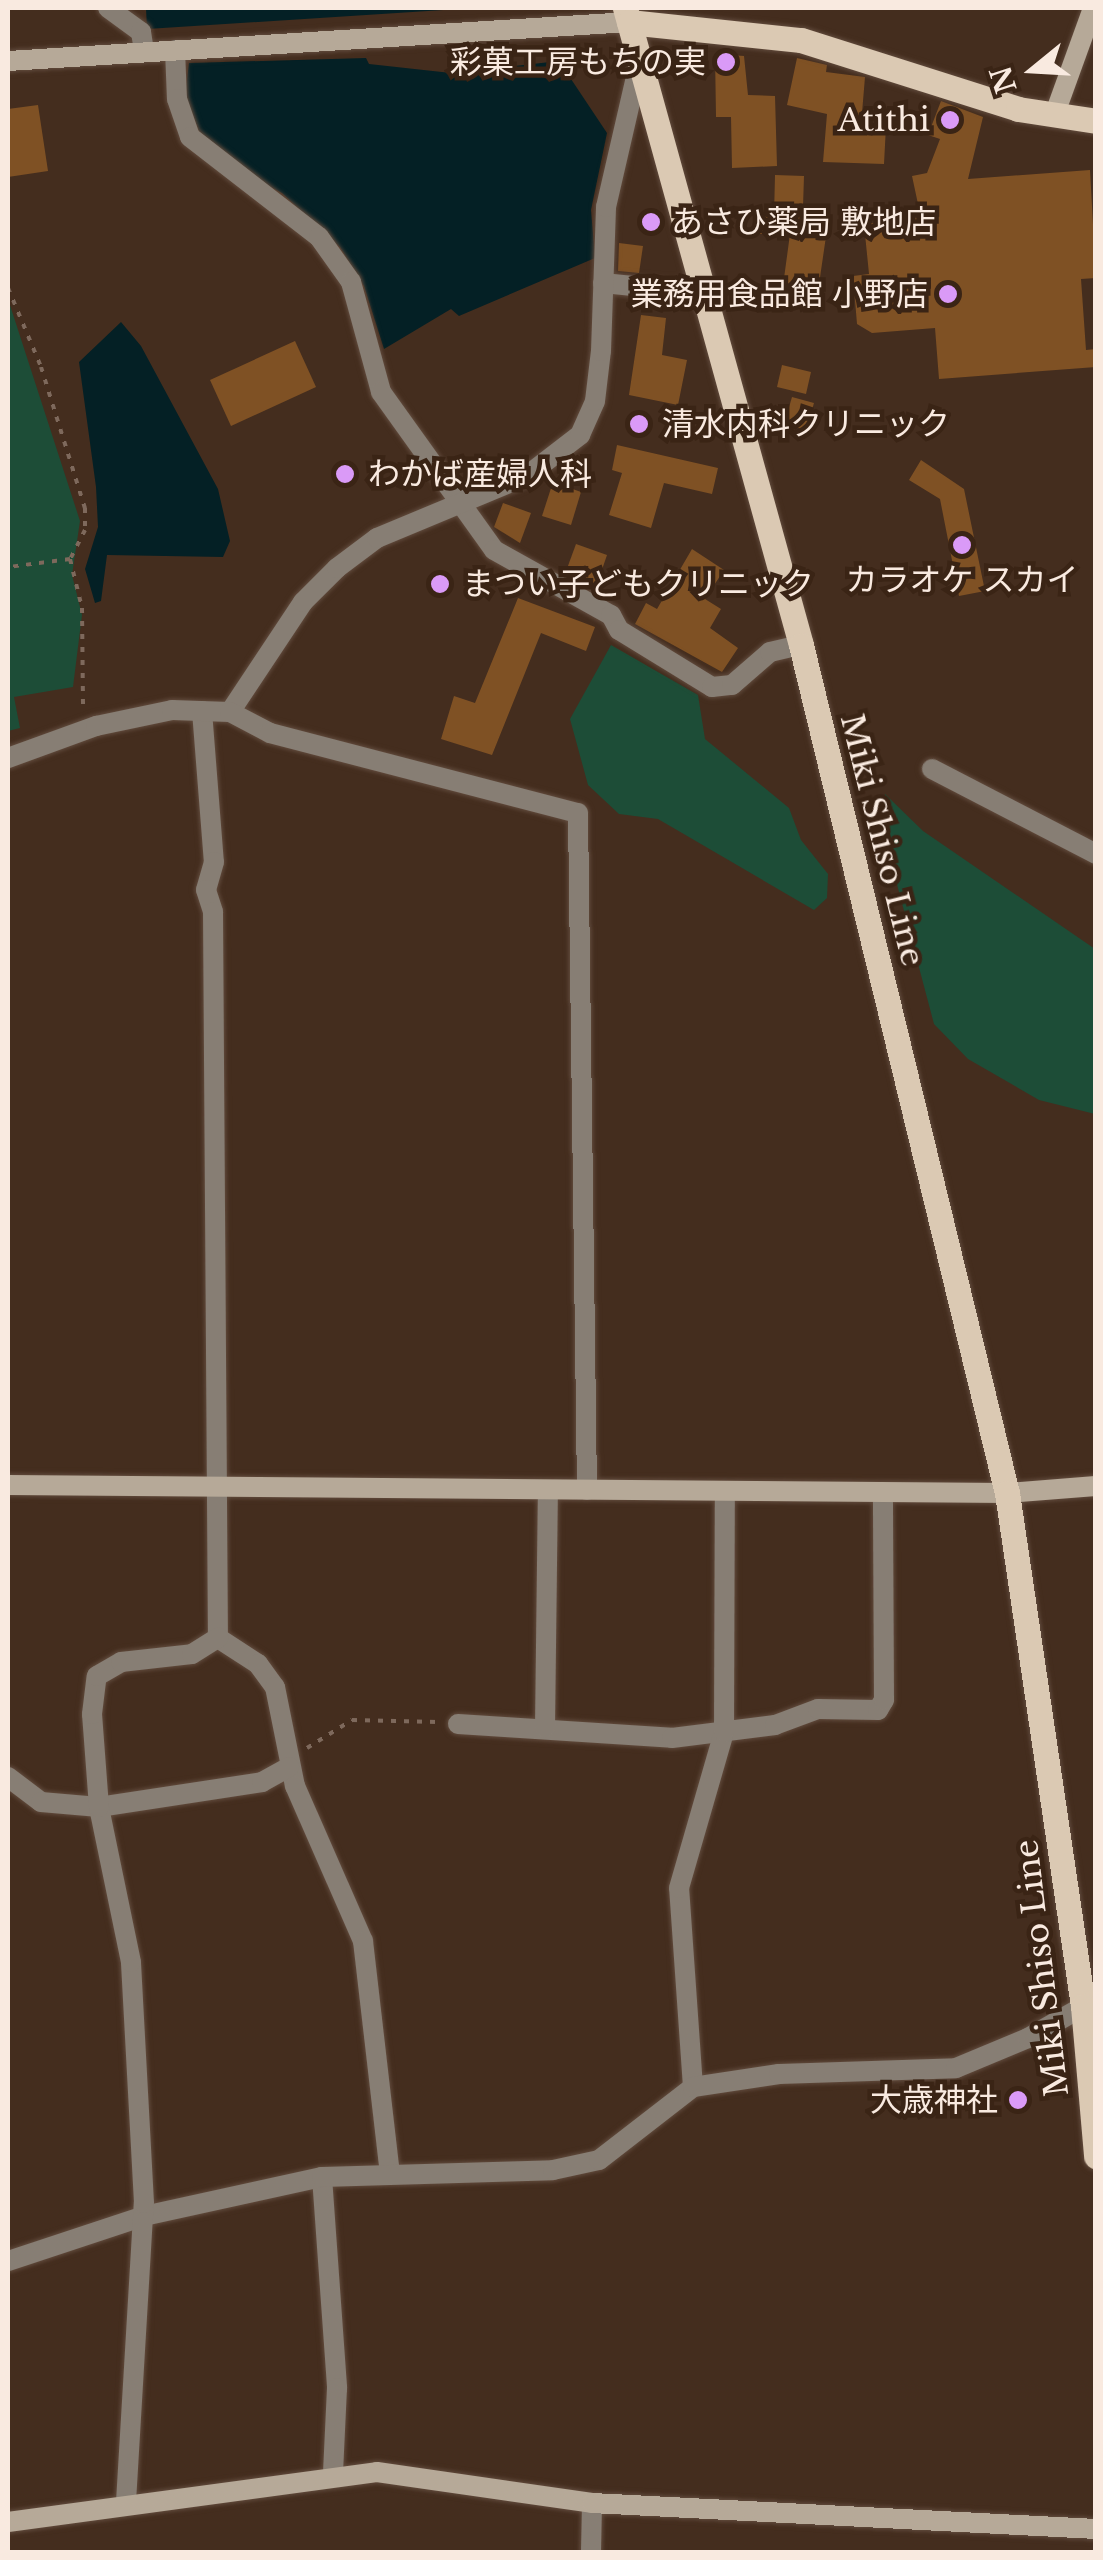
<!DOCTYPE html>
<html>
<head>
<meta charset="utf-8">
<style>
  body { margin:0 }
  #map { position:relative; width:1103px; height:2560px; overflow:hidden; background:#442d1e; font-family:"Libre Baskerville","Noto Sans JP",serif }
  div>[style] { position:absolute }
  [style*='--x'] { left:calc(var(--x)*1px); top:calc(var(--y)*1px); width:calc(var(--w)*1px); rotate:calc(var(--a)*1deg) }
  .green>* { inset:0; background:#1d4d37 }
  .water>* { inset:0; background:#042025 }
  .building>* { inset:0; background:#7f5124 }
  .path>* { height:4px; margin-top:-2px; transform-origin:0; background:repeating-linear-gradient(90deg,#7e695c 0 5px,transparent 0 13px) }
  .roads { filter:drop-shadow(0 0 2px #614b3d) drop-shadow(0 0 2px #614b3d) }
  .street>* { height:20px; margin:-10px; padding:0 10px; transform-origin:10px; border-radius:10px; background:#877e74 }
  .secondary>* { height:20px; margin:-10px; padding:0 10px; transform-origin:10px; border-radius:10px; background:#b6a998 }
  .primary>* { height:25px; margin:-12.5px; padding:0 12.5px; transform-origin:12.5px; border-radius:12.5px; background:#dbc9b3 }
  .dots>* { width:28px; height:28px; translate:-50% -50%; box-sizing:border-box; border:5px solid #3a2415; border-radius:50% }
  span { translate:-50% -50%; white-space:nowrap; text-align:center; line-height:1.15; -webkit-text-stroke:9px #3a2415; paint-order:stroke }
  .poi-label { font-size:32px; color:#f9eae0 }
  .right { translate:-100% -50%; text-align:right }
  .left { translate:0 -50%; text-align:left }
  .street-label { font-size:32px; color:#f9eae0 }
  .frame { position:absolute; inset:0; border:10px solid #f9eae0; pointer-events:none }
  .north { position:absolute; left:983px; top:20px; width:100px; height:100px; -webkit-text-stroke:8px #3a2415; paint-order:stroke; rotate:252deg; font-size:28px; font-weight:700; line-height:40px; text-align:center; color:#f9eae0 }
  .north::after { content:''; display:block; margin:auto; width:35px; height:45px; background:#f9eae0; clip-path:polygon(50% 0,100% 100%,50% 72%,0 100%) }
</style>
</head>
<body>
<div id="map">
  <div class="green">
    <i style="clip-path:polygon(8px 299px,80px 521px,72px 575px,82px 615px,73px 687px,14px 697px,20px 728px,8px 731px)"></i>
    <i style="clip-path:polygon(611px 645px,698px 695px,705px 739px,789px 808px,801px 840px,828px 874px,827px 898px,814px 910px,658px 819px,619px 814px,588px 785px,570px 719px)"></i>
    <i style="clip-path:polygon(885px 794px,923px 831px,1095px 949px,1095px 1114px,1039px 1100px,968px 1059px,934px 1024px,881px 824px)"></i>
  </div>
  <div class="water">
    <i style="clip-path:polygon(146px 8px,474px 8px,147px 29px)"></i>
    <i style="clip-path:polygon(366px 58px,369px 64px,451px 73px,559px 61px,607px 133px,591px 210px,595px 258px,459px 316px,451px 309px,384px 349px,364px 286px,340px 247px,282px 193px,229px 165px,201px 136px,185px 95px,189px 63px)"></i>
    <i style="clip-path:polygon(121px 322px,141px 346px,218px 489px,230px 541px,223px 557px,107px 555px,101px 601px,95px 603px,85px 569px,98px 527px,96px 487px,79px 362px)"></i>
  </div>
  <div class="building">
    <i style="clip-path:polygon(715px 54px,744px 56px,748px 95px,775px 96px,777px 166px,732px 168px,731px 117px,716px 117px)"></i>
    <i style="clip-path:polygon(797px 58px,827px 65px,826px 72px,865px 77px,861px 125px,886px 126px,884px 164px,823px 162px,827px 114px,787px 105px)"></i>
    <i style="clip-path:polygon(941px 101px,983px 117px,968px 179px,1090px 170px,1096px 278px,1081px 279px,1086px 350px,1096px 349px,1096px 367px,939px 379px,935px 328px,872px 333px,857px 324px,853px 276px,869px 274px,864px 224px,921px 218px,912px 176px,927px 173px,940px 139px,928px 135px)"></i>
    <i style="clip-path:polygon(38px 105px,48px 171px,8px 177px,8px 109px)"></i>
    <i style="clip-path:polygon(775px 175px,804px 176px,803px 207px,830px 209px,817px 298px,782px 293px,790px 234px,759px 234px,759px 216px,774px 216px)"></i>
    <i style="clip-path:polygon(619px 243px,643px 246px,639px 273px,618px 271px)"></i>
    <i style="clip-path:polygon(641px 315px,666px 318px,662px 355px,687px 360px,678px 405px,629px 395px)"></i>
    <i style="clip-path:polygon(295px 341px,316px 387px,231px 426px,210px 380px)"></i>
    <i style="clip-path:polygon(782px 365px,811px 372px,806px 394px,777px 387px)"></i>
    <i style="clip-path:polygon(792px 397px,814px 403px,806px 430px,784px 424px)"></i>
    <i style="clip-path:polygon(617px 445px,718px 468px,712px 494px,664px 483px,651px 528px,609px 515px,622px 473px,612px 470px)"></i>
    <i style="clip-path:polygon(921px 460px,964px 489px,985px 591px,959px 596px,940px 499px,909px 480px)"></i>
    <i style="clip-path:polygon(553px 482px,581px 492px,571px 525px,542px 516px)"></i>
    <i style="clip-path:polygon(503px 503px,531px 513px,520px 543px,494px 527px)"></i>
    <i style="clip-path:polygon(576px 544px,607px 555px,595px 590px,565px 574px)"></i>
    <i style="clip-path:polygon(692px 549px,724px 570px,705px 599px,721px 609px,710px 628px,738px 648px,722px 672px,635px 624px,646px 603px,657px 609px)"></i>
    <i style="clip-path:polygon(518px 598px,595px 627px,586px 651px,541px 633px,492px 755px,441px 739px,454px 696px,475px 703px)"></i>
  </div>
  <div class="path">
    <i style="--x:8;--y:288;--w:86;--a:67.3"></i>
    <i style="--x:41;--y:367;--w:148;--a:72.7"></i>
    <i style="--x:85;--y:508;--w:22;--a:90"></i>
    <i style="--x:85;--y:530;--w:33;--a:117"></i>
    <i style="--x:70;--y:559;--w:63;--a:172.6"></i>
    <i style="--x:70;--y:559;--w:50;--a:76.2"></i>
    <i style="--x:82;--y:608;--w:99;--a:89.4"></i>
    <i style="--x:307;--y:1748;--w:53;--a:-31.9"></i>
    <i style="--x:352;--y:1720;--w:86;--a:1.3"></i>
  </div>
  <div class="roads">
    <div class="street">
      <i style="--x:108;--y:8;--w:41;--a:36"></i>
      <i style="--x:141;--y:32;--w:19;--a:81"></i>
      <i style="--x:175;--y:50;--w:49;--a:87.7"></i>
      <i style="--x:177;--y:99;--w:40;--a:71.1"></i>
      <i style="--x:190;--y:137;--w:163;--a:37.8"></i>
      <i style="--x:319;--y:237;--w:55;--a:54.6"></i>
      <i style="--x:351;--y:282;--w:114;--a:74.7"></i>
      <i style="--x:381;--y:392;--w:194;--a:54.4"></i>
      <i style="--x:494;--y:550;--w:134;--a:29.1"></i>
      <i style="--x:611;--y:615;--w:17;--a:62"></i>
      <i style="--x:619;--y:630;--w:109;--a:31.5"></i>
      <i style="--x:712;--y:687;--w:20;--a:-6"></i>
      <i style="--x:732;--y:685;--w:50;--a:-41"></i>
      <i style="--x:770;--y:652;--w:32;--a:-13"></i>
      <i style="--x:603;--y:283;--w:70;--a:5.7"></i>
      <i style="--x:673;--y:290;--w:31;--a:-11"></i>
      <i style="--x:202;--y:711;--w:151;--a:85.5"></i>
      <i style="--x:214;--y:862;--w:29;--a:106"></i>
      <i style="--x:206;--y:890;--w:23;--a:72"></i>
      <i style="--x:213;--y:912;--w:726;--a:89.61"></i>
      <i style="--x:218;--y:1638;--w:48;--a:33"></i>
      <i style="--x:258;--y:1664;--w:29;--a:54"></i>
      <i style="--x:275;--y:1687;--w:101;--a:78.6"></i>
      <i style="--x:295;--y:1786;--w:169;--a:66.3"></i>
      <i style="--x:363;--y:1941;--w:234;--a:83.4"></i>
      <i style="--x:230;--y:712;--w:132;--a:-56.4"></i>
      <i style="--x:303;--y:602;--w:48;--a:-45"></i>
      <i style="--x:337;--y:568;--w:50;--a:-36.9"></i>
      <i style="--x:377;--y:538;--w:164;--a:-22.6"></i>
      <i style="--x:528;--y:475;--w:66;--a:-37.6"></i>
      <i style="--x:580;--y:435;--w:37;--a:-66"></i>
      <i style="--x:595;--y:401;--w:50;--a:-83.2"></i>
      <i style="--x:601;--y:351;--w:144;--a:-88"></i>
      <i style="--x:606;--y:207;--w:151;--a:-77"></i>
      <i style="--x:8;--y:758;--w:94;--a:-20"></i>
      <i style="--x:96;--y:726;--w:78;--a:-11.9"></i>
      <i style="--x:172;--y:710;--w:58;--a:2"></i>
      <i style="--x:230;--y:712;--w:45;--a:27.7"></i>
      <i style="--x:270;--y:733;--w:318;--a:14.6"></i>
      <i style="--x:578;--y:813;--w:677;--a:89.24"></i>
      <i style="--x:932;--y:769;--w:185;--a:27.4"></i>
      <i style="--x:458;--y:1724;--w:214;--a:3.7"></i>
      <i style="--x:672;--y:1738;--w:104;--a:-7.2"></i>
      <i style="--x:775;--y:1725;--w:46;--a:-20.4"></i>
      <i style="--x:818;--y:1709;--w:60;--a:1"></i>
      <i style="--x:878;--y:1710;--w:12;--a:-59"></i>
      <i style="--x:884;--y:1700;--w:208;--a:-90.3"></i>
      <i style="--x:545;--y:1728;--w:238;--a:-89.3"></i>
      <i style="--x:8;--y:1777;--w:41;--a:37.1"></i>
      <i style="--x:41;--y:1802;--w:58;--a:4.9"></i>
      <i style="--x:99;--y:1807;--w:165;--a:-8.7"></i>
      <i style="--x:262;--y:1782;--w:31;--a:-29"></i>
      <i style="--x:693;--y:2087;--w:199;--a:-94"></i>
      <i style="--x:679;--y:1888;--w:162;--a:-73.9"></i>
      <i style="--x:724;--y:1732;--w:241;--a:-89.8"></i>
      <i style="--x:322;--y:2177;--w:212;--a:85.9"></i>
      <i style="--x:337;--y:2388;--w:86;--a:92.7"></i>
      <i style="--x:8;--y:2261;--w:143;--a:-18.3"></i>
      <i style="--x:144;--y:2216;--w:182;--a:-12.4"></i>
      <i style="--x:322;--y:2177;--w:231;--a:-1.7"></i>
      <i style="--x:553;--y:2170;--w:47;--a:-12.3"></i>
      <i style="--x:599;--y:2160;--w:119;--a:-37.8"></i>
      <i style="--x:693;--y:2087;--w:87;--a:-8.6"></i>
      <i style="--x:779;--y:2074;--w:177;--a:-1.9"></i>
      <i style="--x:956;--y:2068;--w:78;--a:-22.6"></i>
      <i style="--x:1028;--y:2038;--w:78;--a:-29.8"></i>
      <i style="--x:126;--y:2502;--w:300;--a:-86.6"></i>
      <i style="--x:144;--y:2203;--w:241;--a:-93.1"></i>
      <i style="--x:131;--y:1962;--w:158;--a:-101.7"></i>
      <i style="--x:99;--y:1807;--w:93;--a:-94.3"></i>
      <i style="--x:92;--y:1714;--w:38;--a:-83"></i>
      <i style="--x:97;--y:1676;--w:28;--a:-30"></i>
      <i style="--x:121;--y:1662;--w:71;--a:-6.4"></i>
      <i style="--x:192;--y:1654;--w:31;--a:-32"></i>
      <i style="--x:591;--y:2552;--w:49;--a:-88.8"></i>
    </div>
    <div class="secondary">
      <i style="--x:8;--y:61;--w:622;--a:-3.59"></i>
      <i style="--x:1054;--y:116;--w:115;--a:-70.1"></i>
      <i style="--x:8;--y:1485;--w:999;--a:0.46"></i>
      <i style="--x:1007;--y:1493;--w:89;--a:-4.5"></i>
      <i style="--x:8;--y:2522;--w:372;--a:-7.7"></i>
      <i style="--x:377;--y:2472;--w:217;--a:8.2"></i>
      <i style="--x:592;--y:2503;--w:505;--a:2.95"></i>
    </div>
    <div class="primary">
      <i style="--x:625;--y:8;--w:661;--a:74.55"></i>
      <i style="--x:801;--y:645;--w:873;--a:76.35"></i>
      <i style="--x:1007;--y:1493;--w:519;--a:81.57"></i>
      <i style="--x:1083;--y:2006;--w:151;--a:85"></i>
      <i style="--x:629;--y:22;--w:173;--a:6"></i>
      <i style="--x:801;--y:40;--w:228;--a:17.6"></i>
      <i style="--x:1018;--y:109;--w:79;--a:8.7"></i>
    </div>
  </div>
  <div class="dots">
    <i style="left:726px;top:62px;background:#da9af7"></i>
    <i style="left:950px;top:120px;background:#da9af7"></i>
    <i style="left:651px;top:222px;background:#da9af7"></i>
    <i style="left:948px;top:294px;background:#da9af7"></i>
    <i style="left:639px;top:424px;background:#da9af7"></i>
    <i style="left:345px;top:474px;background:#da9af7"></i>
    <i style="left:962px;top:545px;background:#da9af7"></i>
    <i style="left:440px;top:584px;background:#da9af7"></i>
    <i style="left:1018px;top:2100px;background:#da9af7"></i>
  </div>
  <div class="poi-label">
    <span class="right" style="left:706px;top:62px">彩菓工房もちの実</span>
    <span class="right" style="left:930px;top:120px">Atithi</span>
    <span class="left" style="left:671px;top:222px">あさひ薬局 敷地店</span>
    <span class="right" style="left:928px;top:294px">業務用食品館 小野店</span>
    <span class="left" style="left:662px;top:424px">清水内科クリニック</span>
    <span class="left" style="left:368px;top:474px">わかば産婦人科</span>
    <span style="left:962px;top:580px">カラオケ スカイ</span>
    <span class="left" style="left:462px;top:584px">まつい子どもクリニック</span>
    <span class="right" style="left:998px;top:2100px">大歳神社</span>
  </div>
  <div class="street-label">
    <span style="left:882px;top:840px;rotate:76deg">Miki Shiso Line</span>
    <span style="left:1042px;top:1968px;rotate:-97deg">Miki Shiso Line</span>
  </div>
  <div class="frame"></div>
  <div class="north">N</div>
</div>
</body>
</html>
